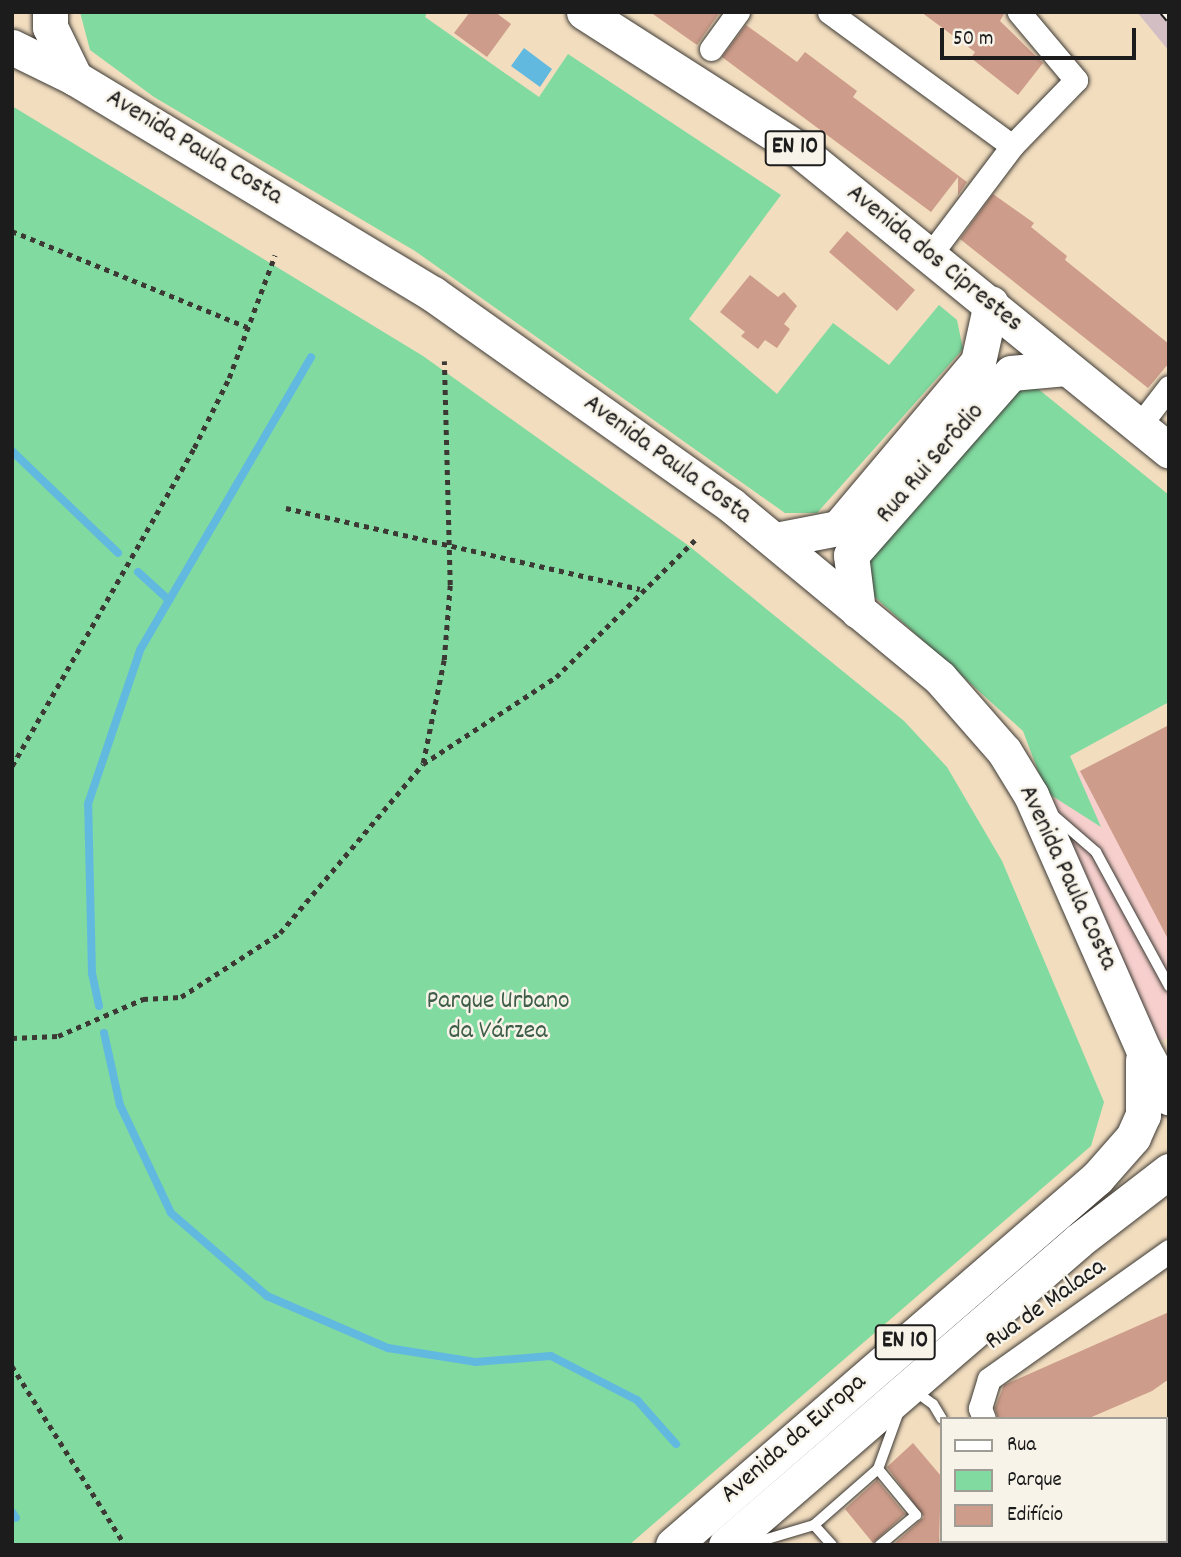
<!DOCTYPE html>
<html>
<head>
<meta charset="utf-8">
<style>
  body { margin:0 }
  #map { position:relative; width:1181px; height:1557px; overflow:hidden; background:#f2ddbf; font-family:Dekko,sans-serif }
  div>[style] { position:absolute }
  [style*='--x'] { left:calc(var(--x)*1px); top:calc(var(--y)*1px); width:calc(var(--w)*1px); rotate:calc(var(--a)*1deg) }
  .built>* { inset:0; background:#f7d0cd }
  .industrial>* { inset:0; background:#d2bec3 }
  .green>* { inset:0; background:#81daa0 }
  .water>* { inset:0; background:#62b9df }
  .stream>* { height:8px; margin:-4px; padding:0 4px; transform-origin:4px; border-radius:4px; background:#62b9df }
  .building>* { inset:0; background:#cd9c8a }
  .path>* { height:4.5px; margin-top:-2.25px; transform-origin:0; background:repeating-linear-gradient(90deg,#3c3934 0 5px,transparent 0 10px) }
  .roads { filter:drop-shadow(0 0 2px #3c3934) drop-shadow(0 0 2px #3c3934) }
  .lane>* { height:10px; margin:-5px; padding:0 5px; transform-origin:5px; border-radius:5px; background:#fff }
  .street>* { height:23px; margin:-11.5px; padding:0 11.5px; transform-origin:11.5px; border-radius:11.5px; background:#fff }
  .primary>* { height:35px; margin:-17.5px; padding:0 17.5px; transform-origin:17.5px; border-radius:17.5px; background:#fff }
  .rail>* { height:8px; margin-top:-4px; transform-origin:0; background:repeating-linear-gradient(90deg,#f7f3e8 0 16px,#1c1c1c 0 32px); box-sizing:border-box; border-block:2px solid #1c1c1c }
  span { translate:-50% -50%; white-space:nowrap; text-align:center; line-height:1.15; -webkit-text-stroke:5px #f7f3e8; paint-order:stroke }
  .shield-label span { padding:2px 5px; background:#f7f3e8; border:2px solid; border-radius:5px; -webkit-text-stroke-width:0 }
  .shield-label { font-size:24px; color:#1c1c1c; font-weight:700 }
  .street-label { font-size:26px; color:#1c1c1c }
  .park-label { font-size:26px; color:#3f5e4a }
  .frame { position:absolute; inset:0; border:14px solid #1c1c1c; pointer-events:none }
  .legend { position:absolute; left:940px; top:1417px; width:228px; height:126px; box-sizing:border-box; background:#f7f3e8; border:2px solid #9f9d96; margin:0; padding:9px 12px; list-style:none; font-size:21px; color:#1c1c1c }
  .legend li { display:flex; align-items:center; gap:14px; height:35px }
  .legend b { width:35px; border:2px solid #9f9d96 }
  .scale { position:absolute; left:940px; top:28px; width:196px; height:32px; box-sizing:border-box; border:4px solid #1c1c1c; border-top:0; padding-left:9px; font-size:21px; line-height:24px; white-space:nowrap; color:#1c1c1c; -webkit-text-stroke:5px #f7f3e8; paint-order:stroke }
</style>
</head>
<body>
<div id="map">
  <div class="built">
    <i style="clip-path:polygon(1169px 726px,1169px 1037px,1143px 1049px,1041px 815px,1074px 774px)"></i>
  </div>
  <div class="industrial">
    <i style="clip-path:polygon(1137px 12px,1169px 12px,1169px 51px)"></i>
  </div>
  <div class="green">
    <i style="clip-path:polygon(80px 12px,427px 12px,425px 17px,539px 97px,568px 54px,781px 195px,689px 319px,777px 394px,833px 323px,889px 365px,939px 305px,957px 320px,963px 349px,817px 513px,785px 513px,415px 251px,154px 97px,90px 50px)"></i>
    <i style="clip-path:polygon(12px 106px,423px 356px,689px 546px,904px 721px,947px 767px,1002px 861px,1104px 1102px,1091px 1146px,629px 1545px,12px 1545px)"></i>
    <i style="clip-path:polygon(1037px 388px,1169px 495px,1169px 702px,1070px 756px,1101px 827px,1046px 792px,1023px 731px,866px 589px,867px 555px,1006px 393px)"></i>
  </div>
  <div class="water">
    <i style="clip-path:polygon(524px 48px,552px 69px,540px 87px,511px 66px)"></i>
  </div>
  <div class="stream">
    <i style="--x:12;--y:451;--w:147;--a:43.9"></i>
    <i style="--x:138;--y:572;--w:42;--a:42.1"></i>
    <i style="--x:99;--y:1006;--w:33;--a:-102"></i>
    <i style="--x:92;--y:974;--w:170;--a:-91.3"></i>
    <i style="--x:88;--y:804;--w:163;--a:-71.3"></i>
    <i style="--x:140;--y:650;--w:339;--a:-59.7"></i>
    <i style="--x:104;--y:1033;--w:74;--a:77.5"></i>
    <i style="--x:120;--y:1105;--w:119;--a:64.7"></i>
    <i style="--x:171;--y:1213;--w:127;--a:40.8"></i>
    <i style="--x:267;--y:1296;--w:132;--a:23.3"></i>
    <i style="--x:388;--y:1348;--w:88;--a:9.1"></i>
    <i style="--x:475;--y:1362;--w:76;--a:-4.5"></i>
    <i style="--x:551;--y:1356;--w:97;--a:27.1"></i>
    <i style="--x:637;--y:1400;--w:59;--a:48.4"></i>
    <i style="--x:12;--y:1512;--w:7;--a:56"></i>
  </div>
  <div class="building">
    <i style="clip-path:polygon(470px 12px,495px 12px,511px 24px,487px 57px,454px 33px)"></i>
    <i style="clip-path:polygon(650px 12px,720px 12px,697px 45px)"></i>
    <i style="clip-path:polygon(921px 12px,1005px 12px,1000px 21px,1043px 63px,1018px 95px,971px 58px,975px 52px)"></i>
    <i style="clip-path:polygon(746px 25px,797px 62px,805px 52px,857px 91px,853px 97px,967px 182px,958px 195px,958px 177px,931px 212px,722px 57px)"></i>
    <i style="clip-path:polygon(993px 194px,1034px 223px,1031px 227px,1067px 256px,1065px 260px,1169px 344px,1169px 363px,1148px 388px,960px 239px)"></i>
    <i style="clip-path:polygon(847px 231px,915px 290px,897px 311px,829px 252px)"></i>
    <i style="clip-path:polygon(750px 275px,778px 297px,784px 292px,797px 306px,784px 324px,790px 329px,777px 348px,765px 340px,758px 349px,741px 336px,745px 332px,720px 312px)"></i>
    <i style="clip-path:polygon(1169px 725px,1169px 941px,1080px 771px)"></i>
    <i style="clip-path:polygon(1169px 1312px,1169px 1379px,1152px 1391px,1087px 1419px,998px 1419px,995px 1408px,1004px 1385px)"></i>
    <i style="clip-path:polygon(913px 1443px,941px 1476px,939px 1545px,893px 1545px,924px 1517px,887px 1467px)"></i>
    <i style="clip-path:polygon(877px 1480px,905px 1514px,873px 1543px,845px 1509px)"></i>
  </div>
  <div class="path">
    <i style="--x:12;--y:231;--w:254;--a:22.2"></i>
    <i style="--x:286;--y:508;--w:363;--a:12.9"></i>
    <i style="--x:423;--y:763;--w:105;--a:-78.5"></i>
    <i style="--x:444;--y:660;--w:75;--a:-85.4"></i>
    <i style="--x:450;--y:585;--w:224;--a:-91.5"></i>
    <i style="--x:12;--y:766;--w:366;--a:-60.2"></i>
    <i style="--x:194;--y:448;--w:78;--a:-63.4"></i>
    <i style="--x:229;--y:378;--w:131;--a:-69.5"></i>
    <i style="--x:12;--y:1038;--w:46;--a:-2.5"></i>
    <i style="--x:58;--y:1036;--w:93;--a:-23.5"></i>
    <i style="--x:143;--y:999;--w:38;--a:-3"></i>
    <i style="--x:181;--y:997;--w:118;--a:-32.9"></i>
    <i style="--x:280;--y:933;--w:221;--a:-49.8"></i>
    <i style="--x:423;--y:764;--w:159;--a:-33.2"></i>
    <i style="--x:556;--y:677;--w:195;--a:-44.6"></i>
    <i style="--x:12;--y:1366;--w:212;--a:57.7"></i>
  </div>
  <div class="roads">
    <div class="lane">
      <i style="--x:1051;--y:813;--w:60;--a:40.9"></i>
      <i style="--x:1096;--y:852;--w:153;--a:61.4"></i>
      <i style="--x:912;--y:1389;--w:26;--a:36"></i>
      <i style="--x:933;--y:1404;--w:17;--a:59"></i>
      <i style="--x:878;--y:1469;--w:60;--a:50.4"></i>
      <i style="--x:916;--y:1515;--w:47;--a:140.2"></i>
      <i style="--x:814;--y:1525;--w:85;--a:-41.2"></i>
      <i style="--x:878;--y:1469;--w:62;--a:-70.1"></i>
      <i style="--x:747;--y:1545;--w:70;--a:-16.6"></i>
      <i style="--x:814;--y:1525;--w:27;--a:48"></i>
      <i style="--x:947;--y:1545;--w:6;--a:-45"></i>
    </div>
    <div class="street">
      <i style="--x:829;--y:12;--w:227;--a:36.2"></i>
      <i style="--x:711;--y:49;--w:46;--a:-53.9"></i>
      <i style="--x:930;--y:255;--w:136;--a:-53"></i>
      <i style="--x:1012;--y:146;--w:92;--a:-45.9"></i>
      <i style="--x:1076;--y:80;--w:89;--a:-130"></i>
      <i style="--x:1139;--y:426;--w:49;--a:-52.4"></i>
      <i style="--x:984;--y:1419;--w:12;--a:-110"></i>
      <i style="--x:980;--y:1408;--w:30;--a:-73"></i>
      <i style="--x:989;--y:1379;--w:221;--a:-35.4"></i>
      <i style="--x:1165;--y:1501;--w:4;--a:-27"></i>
      <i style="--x:1033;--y:1541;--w:4;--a:76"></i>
      <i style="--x:1144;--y:1541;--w:4;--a:63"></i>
      <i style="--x:1059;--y:1545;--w:10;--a:-24"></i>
    </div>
    <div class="primary">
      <i style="--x:50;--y:12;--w:15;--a:90"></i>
      <i style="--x:50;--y:27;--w:57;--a:63.9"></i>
      <i style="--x:584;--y:12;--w:254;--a:32.6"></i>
      <i style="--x:798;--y:149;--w:478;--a:39.1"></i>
      <i style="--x:12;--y:47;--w:70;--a:26.2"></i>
      <i style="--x:75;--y:78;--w:418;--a:31.1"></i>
      <i style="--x:433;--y:294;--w:365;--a:35.3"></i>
      <i style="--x:731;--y:505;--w:271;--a:39.6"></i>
      <i style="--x:940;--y:678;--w:97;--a:48.8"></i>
      <i style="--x:1004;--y:751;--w:52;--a:58.5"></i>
      <i style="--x:1031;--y:795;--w:278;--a:66.2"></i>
      <i style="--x:1143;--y:1049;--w:55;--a:61.6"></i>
      <i style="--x:776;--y:540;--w:63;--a:-11"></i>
      <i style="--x:838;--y:528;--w:217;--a:-49.9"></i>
      <i style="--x:978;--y:362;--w:60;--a:-77.6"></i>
      <i style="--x:858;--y:611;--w:56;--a:-97.1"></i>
      <i style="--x:851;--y:555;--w:242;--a:-48.7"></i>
      <i style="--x:1011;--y:373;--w:55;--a:-5.2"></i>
      <i style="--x:673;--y:1545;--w:561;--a:-40.88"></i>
      <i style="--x:1097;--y:1178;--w:55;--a:-48.7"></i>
      <i style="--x:1133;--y:1137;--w:24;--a:-66"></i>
      <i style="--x:1143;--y:1115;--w:55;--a:-90"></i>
      <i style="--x:726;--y:1545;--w:465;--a:-40.8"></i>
      <i style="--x:1078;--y:1241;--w:115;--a:-37.6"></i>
    </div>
  </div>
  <div class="rail">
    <i style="--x:1163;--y:12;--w:9;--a:49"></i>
  </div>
  <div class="shield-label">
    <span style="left:795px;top:148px">EN 10</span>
    <span style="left:905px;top:1342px">EN 10</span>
  </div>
  <div class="street-label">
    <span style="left:194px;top:148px;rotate:31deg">Avenida Paula Costa</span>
    <span style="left:934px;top:259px;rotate:39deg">Avenida dos Ciprestes</span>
    <span style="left:667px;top:460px;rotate:36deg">Avenida Paula Costa</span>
    <span style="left:931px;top:464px;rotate:-49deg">Rua Rui Serôdio</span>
    <span style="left:1067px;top:878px;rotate:65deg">Avenida Paula Costa</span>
    <span style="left:1046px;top:1305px;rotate:-35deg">Rua de Malaca</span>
    <span style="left:794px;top:1439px;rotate:-41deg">Avenida da Europa</span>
  </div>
  <div class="park-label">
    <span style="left:498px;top:1017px">Parque Urbano<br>da Várzea</span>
  </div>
  <div class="frame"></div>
  <ul class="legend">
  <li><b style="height:9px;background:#fff"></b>Rua</li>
  <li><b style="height:19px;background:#81daa0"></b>Parque</li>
  <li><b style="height:19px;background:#cd9c8a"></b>Edifício</li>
  </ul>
  <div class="scale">50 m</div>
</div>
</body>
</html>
